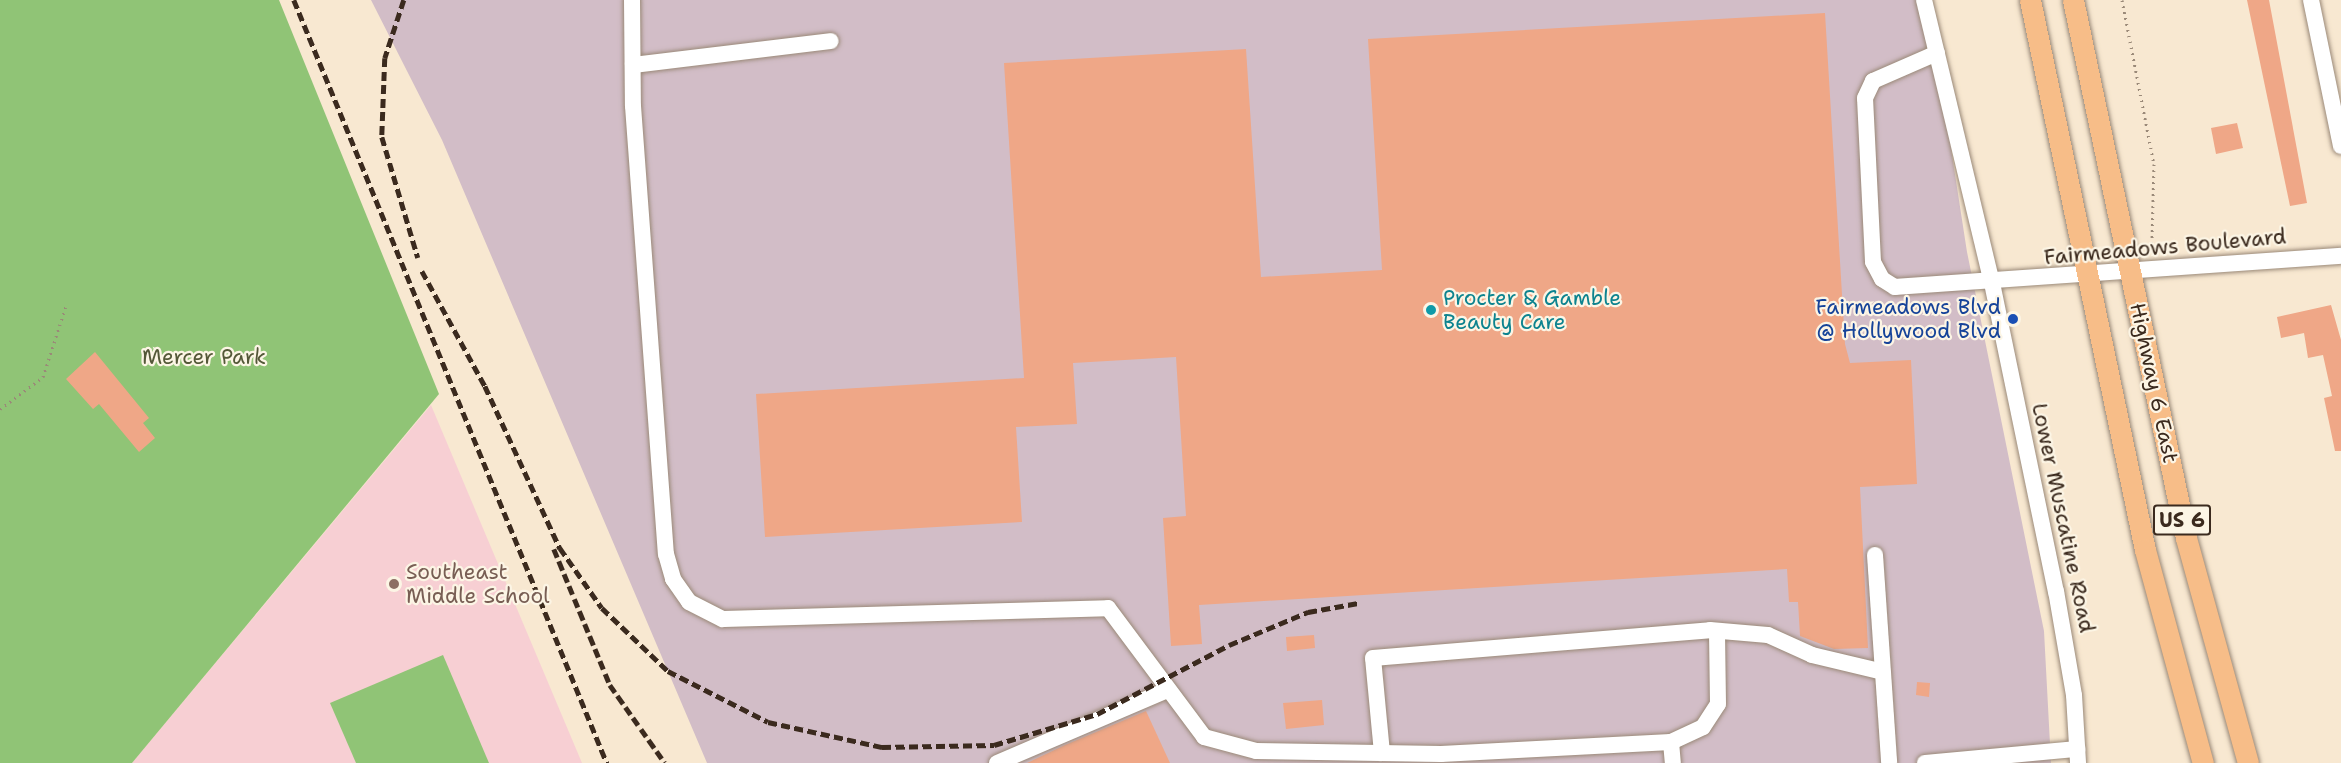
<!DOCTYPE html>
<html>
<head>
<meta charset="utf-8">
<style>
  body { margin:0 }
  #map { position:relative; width:2341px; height:763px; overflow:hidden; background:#f8e8d1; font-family:"Shantell Sans",sans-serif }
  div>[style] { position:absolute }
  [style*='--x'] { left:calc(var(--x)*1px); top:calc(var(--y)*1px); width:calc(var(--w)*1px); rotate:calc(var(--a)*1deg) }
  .built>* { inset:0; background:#f7cfd3 }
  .industrial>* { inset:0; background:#d2bdc7 }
  .green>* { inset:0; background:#90c476 }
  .building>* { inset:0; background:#efa787 }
  .path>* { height:3px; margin-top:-1.5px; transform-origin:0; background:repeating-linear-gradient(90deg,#9a8978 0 1.5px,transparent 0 6px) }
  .roads { filter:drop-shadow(0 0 2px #9a8978) drop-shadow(0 0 2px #9a8978) }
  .minor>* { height:16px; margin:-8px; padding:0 8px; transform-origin:8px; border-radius:8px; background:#fff }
  .major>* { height:21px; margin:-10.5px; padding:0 10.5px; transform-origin:10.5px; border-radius:10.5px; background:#f7bd88 }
  .rail>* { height:4.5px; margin-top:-2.25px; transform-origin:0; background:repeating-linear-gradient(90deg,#3b2a1e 0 9px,transparent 0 13.5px) }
  .dots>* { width:16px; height:16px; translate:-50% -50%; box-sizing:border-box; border:3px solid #fcf5e5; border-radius:50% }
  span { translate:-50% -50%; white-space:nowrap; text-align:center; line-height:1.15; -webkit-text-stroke:4.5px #fcf5e5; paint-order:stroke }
  .shield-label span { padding:2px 4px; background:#fcf5e5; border:2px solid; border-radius:4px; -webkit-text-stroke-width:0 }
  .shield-label { font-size:20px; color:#3b2a1e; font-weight:700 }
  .street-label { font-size:21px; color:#3b2a1e }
  .culture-label { font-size:21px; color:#0d838f }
  .left { translate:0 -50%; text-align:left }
  .transit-label { font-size:21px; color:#164399 }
  .right { translate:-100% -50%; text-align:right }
  .park-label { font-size:21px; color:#545838 }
  .education-label { font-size:21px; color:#785e54 }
</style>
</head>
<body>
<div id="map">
  <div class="built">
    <i style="clip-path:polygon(431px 405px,582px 763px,132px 763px)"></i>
  </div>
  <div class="industrial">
    <i style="clip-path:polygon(371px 0,1928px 0,1967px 252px,2044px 631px,2051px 763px,707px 763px,442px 140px)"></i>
  </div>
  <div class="green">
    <i style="clip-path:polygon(0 0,279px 0,439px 394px,132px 763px,0 763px)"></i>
    <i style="clip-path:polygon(443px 655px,489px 763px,356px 763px,330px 703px)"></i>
  </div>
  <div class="building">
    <i style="clip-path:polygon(2247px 0,2269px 0,2307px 203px,2290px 206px)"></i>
    <i style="clip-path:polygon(1825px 13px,1845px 344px,1850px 363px,1911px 360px,1917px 484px,1860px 487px,1868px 648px,1834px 649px,1800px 636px,1798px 602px,1789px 602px,1787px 569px,1199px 605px,1202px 644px,1171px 646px,1163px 518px,1186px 516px,1176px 357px,1073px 363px,1077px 424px,1016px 427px,1022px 522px,765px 537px,756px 394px,1024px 378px,1004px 63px,1246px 49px,1261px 277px,1382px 270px,1368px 39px)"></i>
    <i style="clip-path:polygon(2237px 123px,2243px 148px,2216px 154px,2211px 128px)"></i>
    <i style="clip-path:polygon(2331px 305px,2341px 340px,2341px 451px,2335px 451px,2324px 398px,2332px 396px,2323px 355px,2308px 358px,2304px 333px,2281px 338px,2277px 317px)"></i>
    <i style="clip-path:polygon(95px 352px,149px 418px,143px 423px,155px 438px,139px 452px,99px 404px,93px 409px,66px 379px)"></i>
    <i style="clip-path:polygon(1314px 635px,1315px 648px,1287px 651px,1286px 637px)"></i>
    <i style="clip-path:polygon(1917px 682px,1930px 683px,1929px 697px,1916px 695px)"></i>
    <i style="clip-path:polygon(1322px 700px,1324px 725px,1286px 729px,1283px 703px)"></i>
    <i style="clip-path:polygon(1146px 711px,1170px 763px,1027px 763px,1065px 745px)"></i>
  </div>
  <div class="path">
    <i style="--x:2122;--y:0;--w:167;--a:79"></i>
    <i style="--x:2154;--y:164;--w:78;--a:91.5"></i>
    <i style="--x:0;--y:409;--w:54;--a:-36.7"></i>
    <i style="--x:43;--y:377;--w:75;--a:-72.1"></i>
  </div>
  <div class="roads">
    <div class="minor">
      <i style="--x:632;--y:0;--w:106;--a:89.5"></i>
      <i style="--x:633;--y:106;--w:449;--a:85.8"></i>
      <i style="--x:666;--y:554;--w:26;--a:74"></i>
      <i style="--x:673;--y:579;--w:28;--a:55"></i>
      <i style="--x:689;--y:602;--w:38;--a:27"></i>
      <i style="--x:723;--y:619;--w:385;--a:-1.6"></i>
      <i style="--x:1108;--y:608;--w:161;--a:53.3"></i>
      <i style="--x:1204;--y:737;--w:54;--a:15.1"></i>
      <i style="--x:1256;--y:751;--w:185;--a:0.9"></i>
      <i style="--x:1441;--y:754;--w:230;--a:-3"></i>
      <i style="--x:1671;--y:742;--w:35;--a:-25"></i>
      <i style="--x:1703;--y:727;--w:27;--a:-57"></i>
      <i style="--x:1718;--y:704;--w:73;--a:-90.8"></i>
      <i style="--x:1924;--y:0;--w:291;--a:76.5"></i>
      <i style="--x:1992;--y:283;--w:315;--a:78.3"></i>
      <i style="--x:2056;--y:591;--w:106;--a:80.2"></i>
      <i style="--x:2074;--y:695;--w:68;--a:86.6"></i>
      <i style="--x:2311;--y:0;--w:149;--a:78.4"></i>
      <i style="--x:1937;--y:53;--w:70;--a:156.4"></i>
      <i style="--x:1873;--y:81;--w:19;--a:115"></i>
      <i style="--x:1865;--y:98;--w:164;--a:87.2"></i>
      <i style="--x:1873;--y:262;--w:19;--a:62"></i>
      <i style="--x:1882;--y:279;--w:15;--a:32"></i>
      <i style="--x:1895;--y:287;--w:447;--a:-4"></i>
      <i style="--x:633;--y:65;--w:199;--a:-6.9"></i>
      <i style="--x:1875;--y:555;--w:208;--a:86.1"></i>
      <i style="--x:1671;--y:742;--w:21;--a:85"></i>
      <i style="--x:1382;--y:753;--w:95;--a:-95.4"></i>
      <i style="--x:1373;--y:658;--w:338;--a:-4.7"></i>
      <i style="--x:1710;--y:630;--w:58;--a:4.9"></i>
      <i style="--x:1768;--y:635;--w:48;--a:24.4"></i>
      <i style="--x:1812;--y:655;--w:69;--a:13.4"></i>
      <i style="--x:997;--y:763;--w:183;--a:-23.2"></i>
      <i style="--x:1925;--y:763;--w:153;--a:-5.3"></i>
    </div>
    <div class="major">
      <i style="--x:2030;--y:0;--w:562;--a:78.19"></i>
      <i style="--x:2145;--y:550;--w:221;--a:74.8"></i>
      <i style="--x:2073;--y:0;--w:550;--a:78.14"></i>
      <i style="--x:2186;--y:538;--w:233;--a:74.6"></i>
    </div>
  </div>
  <div class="rail">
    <i style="--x:294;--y:0;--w:825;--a:67.7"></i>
    <i style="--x:404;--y:0;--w:61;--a:108.1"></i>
    <i style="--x:385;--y:58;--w:79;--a:92.2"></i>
    <i style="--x:382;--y:137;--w:126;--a:73.4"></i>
    <i style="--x:422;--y:271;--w:131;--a:61.3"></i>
    <i style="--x:485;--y:386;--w:179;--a:65.2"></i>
    <i style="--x:560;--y:548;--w:73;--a:55"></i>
    <i style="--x:602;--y:608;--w:91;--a:43.7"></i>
    <i style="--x:668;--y:671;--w:112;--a:27"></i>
    <i style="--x:768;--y:722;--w:117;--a:12.4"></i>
    <i style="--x:882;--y:747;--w:112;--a:-1"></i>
    <i style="--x:994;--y:745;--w:108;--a:-16.8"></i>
    <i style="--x:1097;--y:714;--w:149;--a:-27.6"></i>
    <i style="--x:1229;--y:645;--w:86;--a:-22.7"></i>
    <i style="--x:1308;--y:612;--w:51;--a:-10.2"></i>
    <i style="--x:554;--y:549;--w:147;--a:67.6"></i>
    <i style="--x:610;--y:685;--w:95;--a:54.8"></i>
  </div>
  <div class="dots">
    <i style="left:1431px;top:310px;background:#0f9aa8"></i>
    <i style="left:2013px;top:319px;background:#1a4fb4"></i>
    <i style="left:394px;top:584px;background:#8d6e63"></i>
  </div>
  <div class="shield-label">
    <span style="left:2182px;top:520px">US 6</span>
  </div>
  <div class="street-label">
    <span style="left:2165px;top:247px;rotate:-5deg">Fairmeadows Boulevard</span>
    <span style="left:2154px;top:383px;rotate:78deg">Highway 6 East</span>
    <span style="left:2063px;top:518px;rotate:78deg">Lower Muscatine Road</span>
  </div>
  <div class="culture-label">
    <span class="left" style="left:1443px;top:310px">Procter &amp; Gamble<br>Beauty Care</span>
  </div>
  <div class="transit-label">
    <span class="right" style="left:2001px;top:319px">Fairmeadows Blvd<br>@ Hollywood Blvd</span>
  </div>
  <div class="park-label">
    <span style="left:204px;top:357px">Mercer Park</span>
  </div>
  <div class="education-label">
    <span class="left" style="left:406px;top:584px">Southeast<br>Middle School</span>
  </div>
</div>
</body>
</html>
